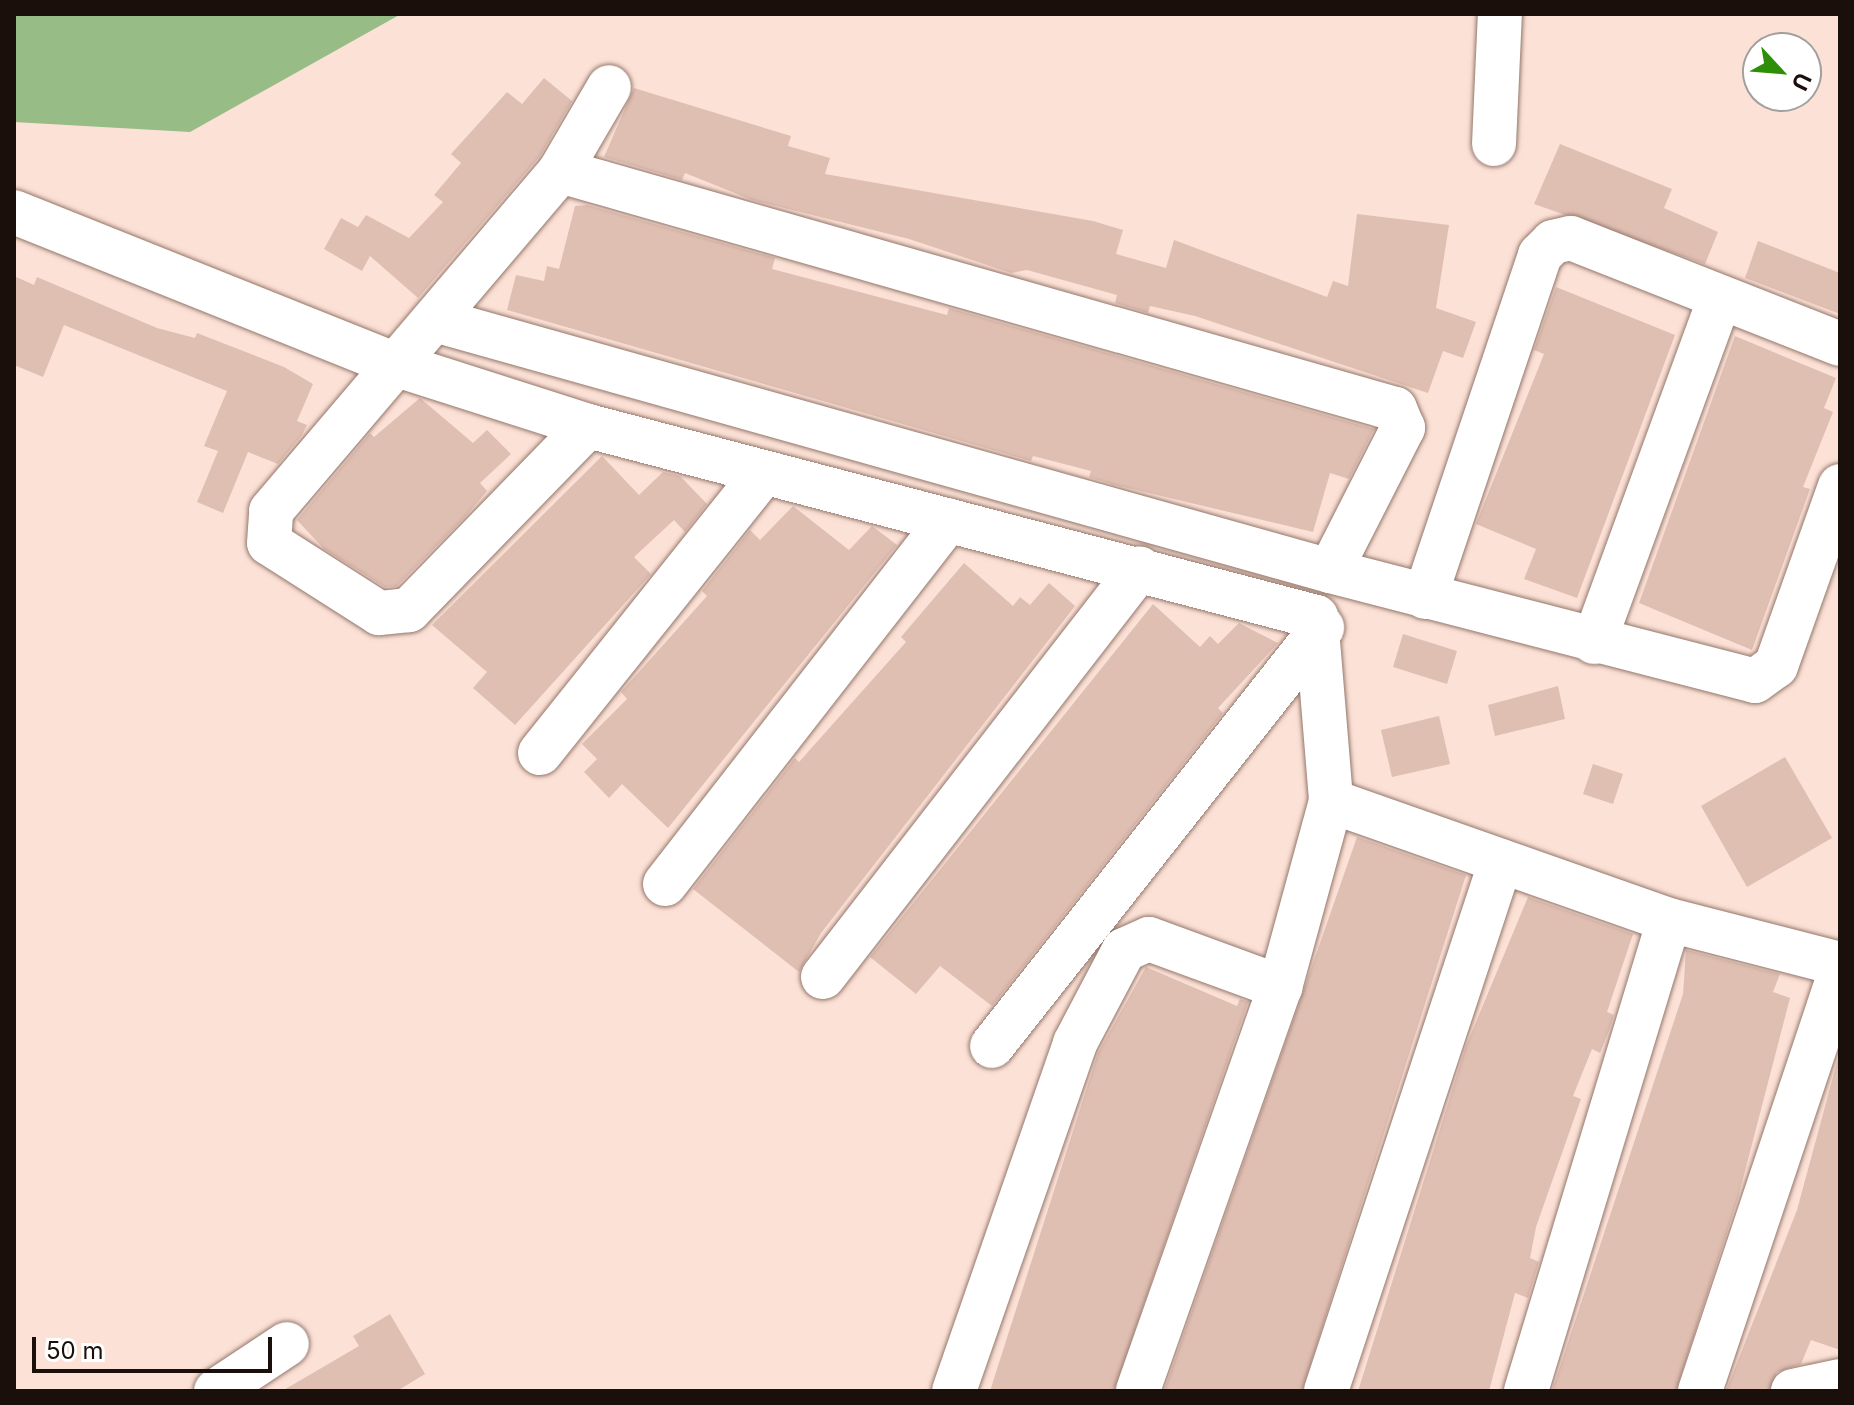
<!DOCTYPE html>
<html>
<head>
<meta charset="utf-8">
<style>
  body { margin:0 }
  #map { position:relative; width:1854px; height:1405px; overflow:hidden; background:#fce1d6; font-family:Inter,sans-serif }
  div>[style] { position:absolute }
  [style*='--x'] { left:calc(var(--x)*1px); top:calc(var(--y)*1px); width:calc(var(--w)*1px); rotate:calc(var(--a)*1deg) }
  .forest>* { inset:0; background:#97bc86 }
  .building>* { inset:0; background:#e0bfb3 }
  .roads { filter:drop-shadow(0 0 2px #94776b) drop-shadow(0 0 2px #94776b) }
  .minor>* { height:44px; margin:-22px; padding:0 22px; transform-origin:22px; border-radius:22px; background:#fff }
  span { translate:-50% -50%; white-space:nowrap; text-align:center; line-height:1.15; -webkit-text-stroke:7px #fff; paint-order:stroke }
  .frame { position:absolute; inset:0; border:16px solid #1a0f0b; pointer-events:none }
  .north { position:absolute; left:1742px; top:32px; width:80px; height:80px; box-sizing:border-box; background:#fff; border:2px solid #a39f9d; border-radius:50%; rotate:116deg; font-size:22px; font-weight:700; line-height:32px; text-align:center; color:#1a0f0b }
  .north::after { content:''; display:block; margin:auto; width:28px; height:36px; background:#2d8f08; clip-path:polygon(50% 0,100% 100%,50% 72%,0 100%) }
  .scale { position:absolute; left:32px; top:1337px; width:240px; height:36px; box-sizing:border-box; border:4px solid #1a0f0b; border-top:0; padding-left:10px; font-size:24px; line-height:28px; white-space:nowrap; color:#1a0f0b; -webkit-text-stroke:6px #fff; paint-order:stroke }
</style>
</head>
<body>
<div id="map">
  <div class="forest">
    <i style="clip-path:polygon(14px 14px,401px 14px,190px 132px,14px 122px)"></i>
  </div>
  <div class="building">
    <i style="clip-path:polygon(544px 78px,572px 101px,540px 156px,418px 298px,370px 256px,362px 271px,324px 249px,341px 218px,358px 227px,366px 215px,409px 238px,443px 202px,434px 195px,461px 163px,451px 154px,507px 92px,522px 104px)"></i>
    <i style="clip-path:polygon(634px 88px,791px 136px,788px 146px,830px 158px,825px 174px,1093px 221px,1123px 230px,1116px 254px,1166px 268px,1174px 240px,1327px 297px,1333px 281px,1348px 286px,1357px 214px,1449px 225px,1436px 308px,1476px 322px,1463px 358px,1443px 351px,1428px 393px,1195px 316px,1150px 306px,1148px 313px,1115px 303px,1117px 295px,1027px 270px,1011px 273px,909px 239px,752px 200px,685px 173px,682px 180px,604px 157px)"></i>
    <i style="clip-path:polygon(1560px 144px,1672px 189px,1664px 208px,1718px 232px,1705px 264px,1534px 204px)"></i>
    <i style="clip-path:polygon(587px 205px,775px 258px,772px 269px,947px 315px,949px 308px,1374px 429px,1349px 479px,1330px 473px,1313px 532px,1115px 485px,1089px 477px,1091px 471px,1033px 456px,1031px 461px,507px 310px,516px 275px,544px 281px,547px 266px,559px 269px,575px 206px)"></i>
    <i style="clip-path:polygon(1758px 241px,1840px 273px,1840px 314px,1745px 278px)"></i>
    <i style="clip-path:polygon(14px 276px,34px 285px,37px 277px,157px 328px,195px 338px,197px 333px,284px 367px,313px 384px,297px 421px,307px 425px,302px 435px,278px 464px,248px 452px,223px 513px,197px 502px,218px 451px,204px 446px,227px 391px,64px 325px,43px 377px,14px 365px)"></i>
    <i style="clip-path:polygon(1556px 287px,1675px 335px,1577px 598px,1524px 579px,1536px 549px,1476px 524px,1544px 354px,1534px 350px)"></i>
    <i style="clip-path:polygon(1735px 336px,1836px 378px,1824px 408px,1833px 412px,1803px 487px,1810px 489px,1752px 650px,1639px 603px)"></i>
    <i style="clip-path:polygon(420px 398px,473px 443px,487px 430px,511px 454px,480px 483px,487px 491px,465px 517px,397px 586px,385px 587px,324px 549px,297px 520px,370px 433px,374px 437px)"></i>
    <i style="clip-path:polygon(602px 456px,639px 495px,663px 472px,680px 476px,707px 504px,685px 532px,674px 520px,634px 557px,651px 574px,515px 725px,473px 688px,487px 672px,432px 625px)"></i>
    <i style="clip-path:polygon(793px 506px,849px 550px,872px 526px,897px 545px,668px 828px,622px 784px,609px 798px,584px 772px,597px 759px,582px 744px,627px 699px,621px 692px,707px 596px,702px 591px,750px 530px,760px 540px)"></i>
    <i style="clip-path:polygon(964px 563px,1013px 606px,1020px 597px,1030px 605px,1049px 583px,1075px 606px,821px 933px,799px 972px,693px 889px,795px 758px,799px 762px,906px 642px,901px 637px)"></i>
    <i style="clip-path:polygon(1153px 604px,1200px 647px,1210px 636px,1218px 644px,1239px 623px,1278px 643px,1218px 708px,1223px 713px,992px 1006px,940px 966px,916px 994px,870px 957px)"></i>
    <i style="clip-path:polygon(1403px 634px,1457px 651px,1447px 684px,1393px 667px)"></i>
    <i style="clip-path:polygon(1558px 686px,1565px 719px,1495px 736px,1488px 705px)"></i>
    <i style="clip-path:polygon(1439px 716px,1450px 764px,1392px 777px,1381px 730px)"></i>
    <i style="clip-path:polygon(1785px 757px,1832px 838px,1747px 887px,1701px 806px)"></i>
    <i style="clip-path:polygon(1593px 764px,1623px 774px,1613px 804px,1583px 794px)"></i>
    <i style="clip-path:polygon(1357px 837px,1466px 875px,1302px 1391px,1164px 1391px)"></i>
    <i style="clip-path:polygon(1528px 897px,1633px 934px,1607px 1012px,1614px 1015px,1610px 1028px,1600px 1053px,1592px 1049px,1573px 1096px,1581px 1099px,1536px 1227px,1530px 1258px,1539px 1262px,1528px 1298px,1515px 1293px,1489px 1391px,1358px 1391px,1466px 1046px)"></i>
    <i style="clip-path:polygon(1686px 950px,1780px 974px,1773px 992px,1790px 998px,1738px 1198px,1676px 1391px,1552px 1391px,1683px 994px)"></i>
    <i style="clip-path:polygon(1146px 967px,1237px 1006px,1240px 999px,1248px 1002px,1114px 1391px,990px 1391px,1098px 1053px)"></i>
    <i style="clip-path:polygon(1840px 1051px,1840px 1350px,1811px 1340px,1801px 1364px,1777px 1372px,1769px 1391px,1726px 1391px,1797px 1210px)"></i>
    <i style="clip-path:polygon(390px 1314px,425px 1374px,397px 1391px,282px 1391px,359px 1346px,353px 1336px)"></i>
  </div>
  <div class="roads">
    <div class="minor">
      <i style="--x:1494;--y:144;--w:130;--a:-87.4"></i>
      <i style="--x:14;--y:212;--w:409;--a:21.8"></i>
      <i style="--x:394;--y:364;--w:204;--a:17.7"></i>
      <i style="--x:588;--y:426;--w:753;--a:14.7"></i>
      <i style="--x:1316;--y:617;--w:185;--a:85.3"></i>
      <i style="--x:1331;--y:801;--w:193;--a:105.3"></i>
      <i style="--x:1280;--y:987;--w:428;--a:109.4"></i>
      <i style="--x:435;--y:320;--w:930;--a:15.67"></i>
      <i style="--x:1330;--y:571;--w:161;--a:-63"></i>
      <i style="--x:1403;--y:428;--w:21;--a:-113"></i>
      <i style="--x:1395;--y:409;--w:868;--a:-164.09"></i>
      <i style="--x:588;--y:426;--w:257;--a:134.2"></i>
      <i style="--x:409;--y:610;--w:30;--a:174"></i>
      <i style="--x:379;--y:613;--w:130;--a:-147.5"></i>
      <i style="--x:269;--y:543;--w:32;--a:-86"></i>
      <i style="--x:271;--y:511;--w:446;--a:-49.6"></i>
      <i style="--x:560;--y:171;--w:97;--a:-59.7"></i>
      <i style="--x:1330;--y:571;--w:439;--a:14.5"></i>
      <i style="--x:1755;--y:681;--w:26;--a:-36"></i>
      <i style="--x:1776;--y:666;--w:191;--a:-70.4"></i>
      <i style="--x:1425;--y:597;--w:361;--a:-71.4"></i>
      <i style="--x:1540;--y:255;--w:18;--a:-45"></i>
      <i style="--x:1553;--y:242;--w:18;--a:-13"></i>
      <i style="--x:1571;--y:238;--w:289;--a:21.5"></i>
      <i style="--x:1594;--y:642;--w:367;--a:-69.9"></i>
      <i style="--x:540;--y:753;--w:357;--a:-51.4"></i>
      <i style="--x:1331;--y:801;--w:358;--a:19.4"></i>
      <i style="--x:1669;--y:920;--w:177;--a:14.4"></i>
      <i style="--x:665;--y:884;--w:461;--a:-52.1"></i>
      <i style="--x:823;--y:977;--w:517;--a:-52.22"></i>
      <i style="--x:992;--y:1046;--w:533;--a:-51.71"></i>
      <i style="--x:216;--y:1391;--w:85;--a:-33.5"></i>
      <i style="--x:954;--y:1391;--w:368;--a:-70.8"></i>
      <i style="--x:1075;--y:1043;--w:105;--a:-62.2"></i>
      <i style="--x:1124;--y:950;--w:27;--a:-24"></i>
      <i style="--x:1149;--y:939;--w:140;--a:20.1"></i>
      <i style="--x:1326;--y:1391;--w:558;--a:-71.73"></i>
      <i style="--x:1526;--y:1391;--w:492;--a:-73.1"></i>
      <i style="--x:1700;--y:1391;--w:442;--a:-71.5"></i>
      <i style="--x:1793;--y:1391;--w:48;--a:-12"></i>
    </div>
  </div>
  <div class="frame"></div>
  <div class="north">U</div>
  <div class="scale">50 m</div>
</div>
</body>
</html>
